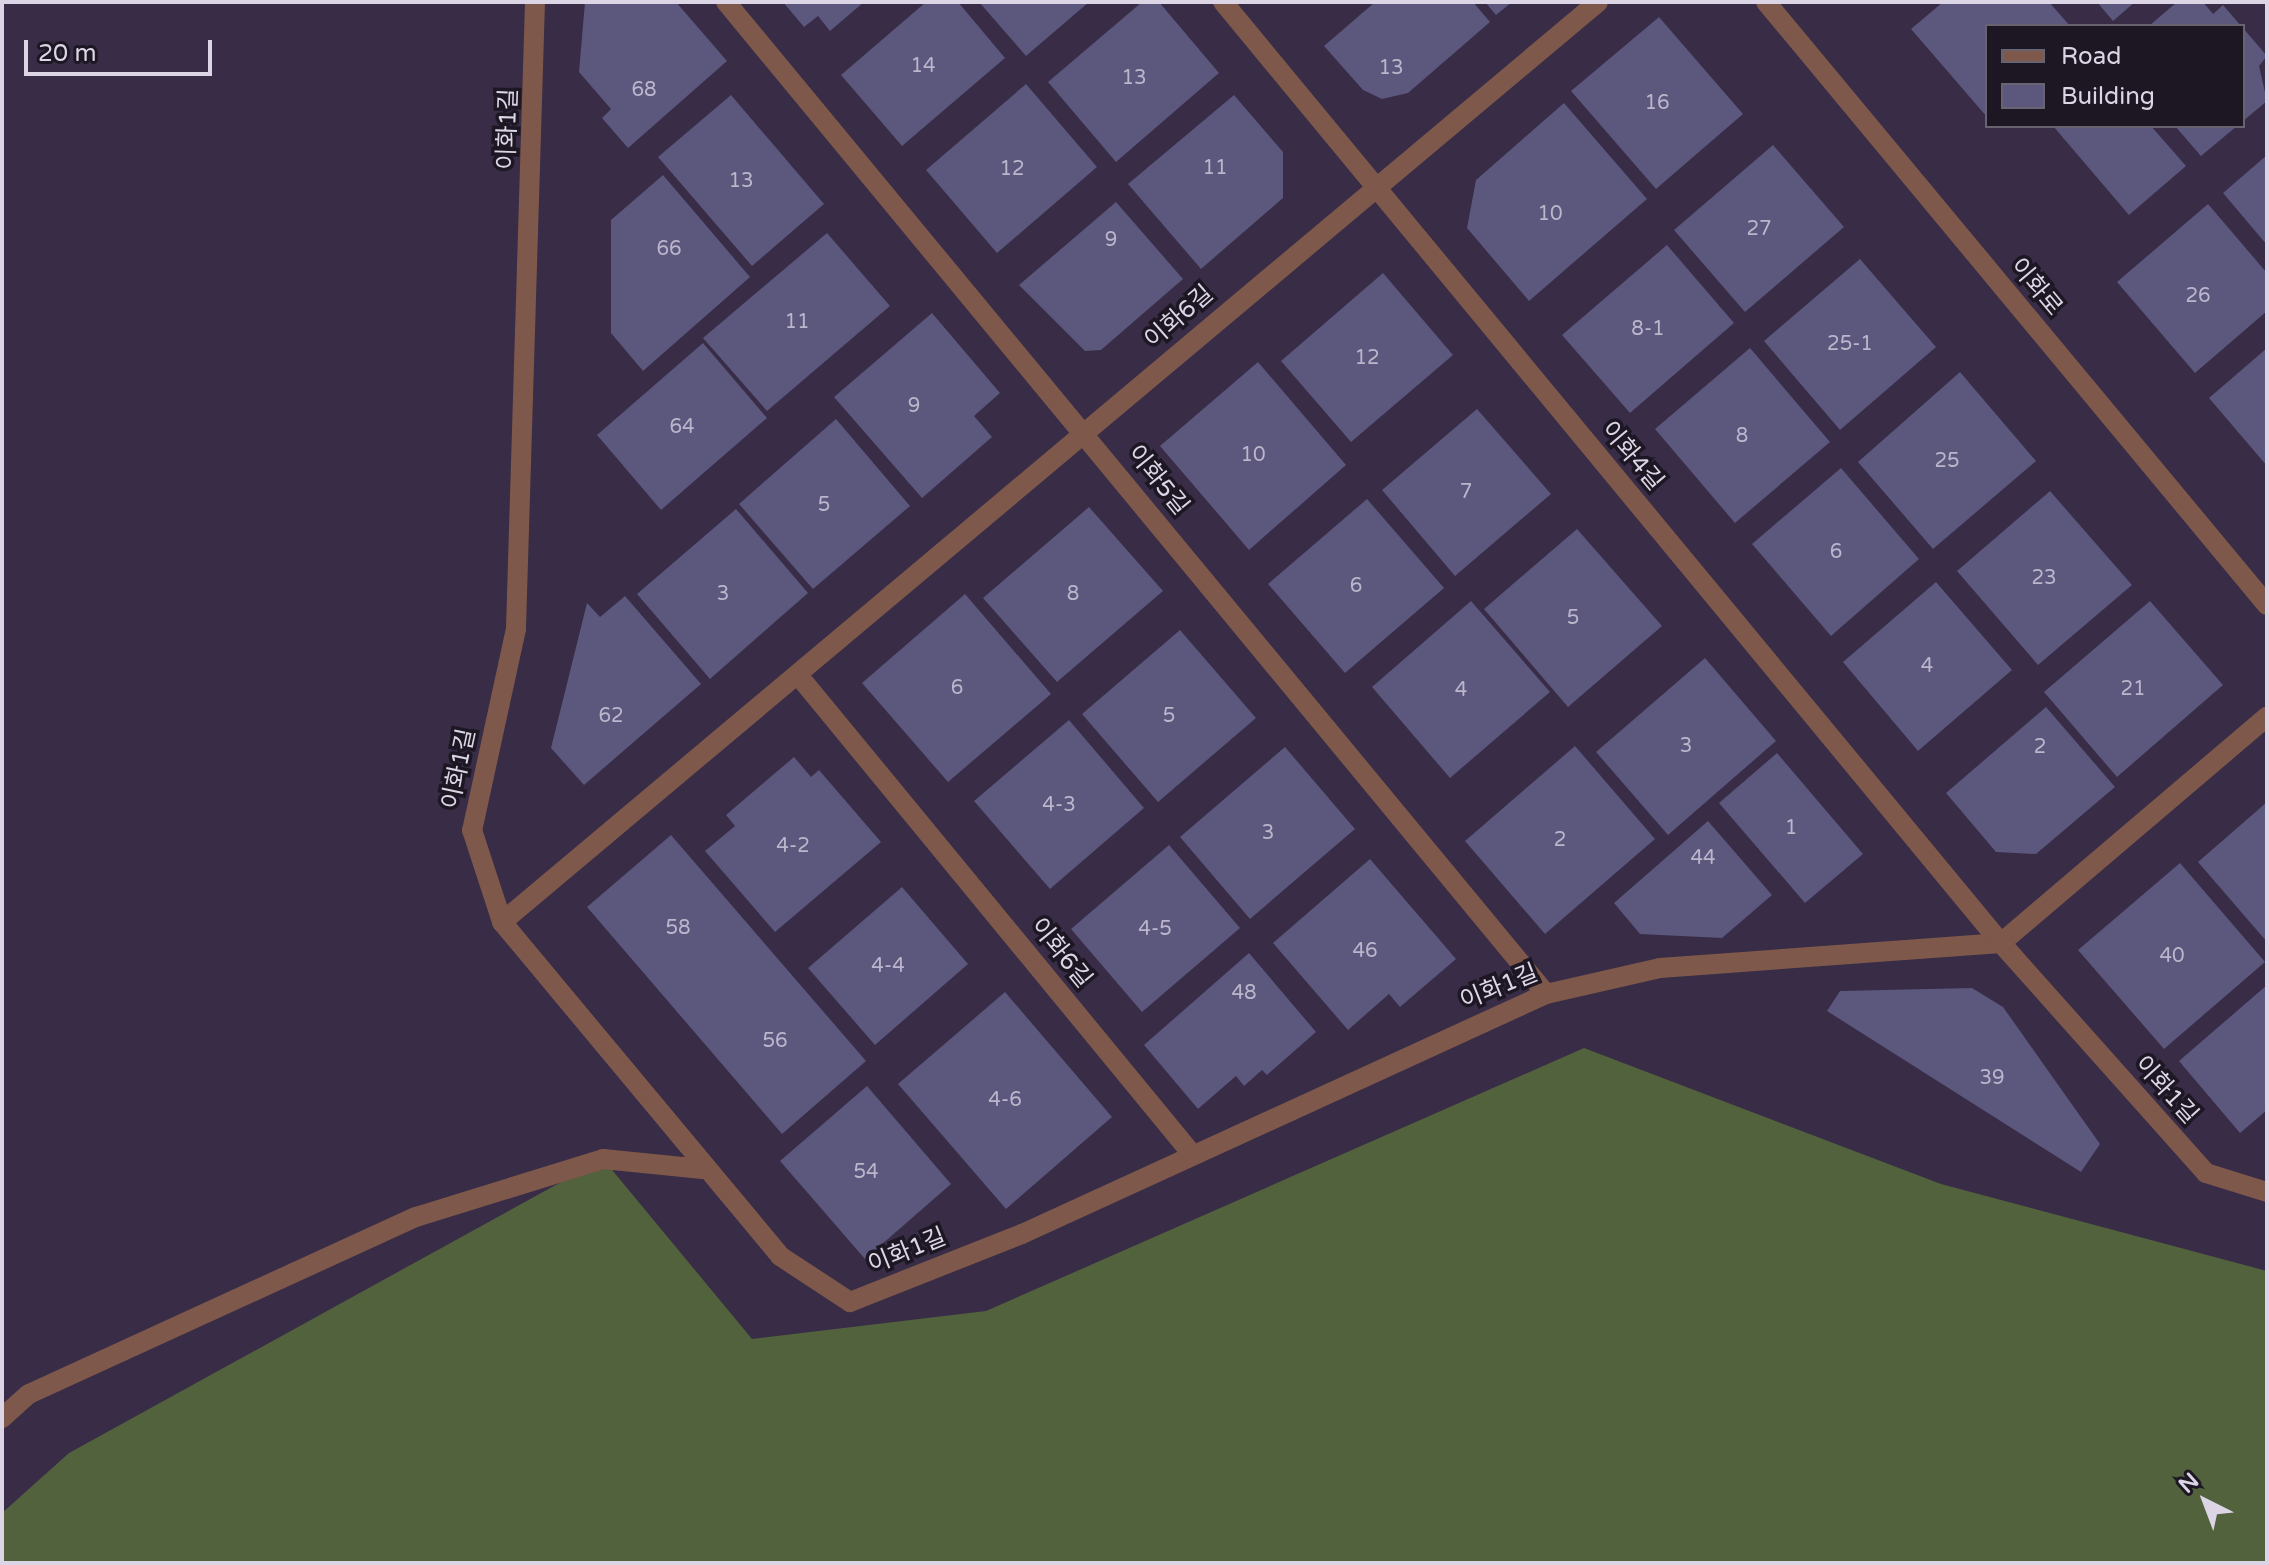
<!DOCTYPE html>
<html>
<head>
<meta charset="utf-8">
<style>
  body { margin:0 }
  #map { position:relative; width:2269px; height:1565px; overflow:hidden; background:#382c46; font-family:"Varela Round","Noto Sans KR",sans-serif }
  div>[style] { position:absolute }
  [style*='--x'] { left:calc(var(--x)*1px); top:calc(var(--y)*1px); width:calc(var(--w)*1px); rotate:calc(var(--a)*1deg) }
  .forest>* { inset:0; background:#52623c }
  .building>* { inset:0; background:#5b577d }
  .street>* { height:20px; margin:-10px; padding:0 10px; transform-origin:10px; border-radius:10px; background:#7e584b }
  span { translate:-50% -50%; white-space:nowrap; text-align:center; line-height:1.15; -webkit-text-stroke:7px #1d1723; paint-order:stroke }
  .number-label { font-size:20px; color:#bcb6cc }
  .number-label span { -webkit-text-stroke-width:0 }
  .street-label { font-size:24px; color:#dcd5e6 }
  .frame { position:absolute; inset:0; border:4px solid #dcd5e6; pointer-events:none }
  .legend { position:absolute; left:1985px; top:24px; width:260px; height:104px; box-sizing:border-box; background:#1d1723; border:2px solid #696371; margin:0; padding:10px 14px; list-style:none; font-size:24px; color:#dcd5e6 }
  .legend li { display:flex; align-items:center; gap:16px; height:40px }
  .legend b { width:40px; border:2px solid #696371 }
  .north { position:absolute; left:2165px; top:1461px; width:80px; height:80px; -webkit-text-stroke:6px #1d1723; paint-order:stroke; rotate:318deg; font-size:22px; font-weight:700; line-height:32px; text-align:center; color:#dcd5e6 }
  .north::after { content:''; display:block; margin:auto; width:28px; height:36px; background:#dcd5e6; clip-path:polygon(50% 0,100% 100%,50% 72%,0 100%) }
  .scale { position:absolute; left:24px; top:40px; width:188px; height:36px; box-sizing:border-box; border:4px solid #dcd5e6; border-top:0; padding-left:10px; font-size:24px; line-height:28px; white-space:nowrap; color:#dcd5e6; -webkit-text-stroke:6px #1d1723; paint-order:stroke }
</style>
</head>
<body>
<div id="map">
  <div class="forest">
    <i style="clip-path:polygon(1584px 1048px,1941px 1184px,2267px 1271px,2267px 1563px,2px 1563px,2px 1513px,69px 1453px,603px 1159px,752px 1339px,986px 1311px)"></i>
  </div>
  <div class="building">
    <i style="clip-path:polygon(585px 2px,676px 2px,727px 61px,628px 148px,602px 118px,611px 109px,579px 72px)"></i>
    <i style="clip-path:polygon(783px 2px,864px 2px,830px 31px,818px 16px,804px 27px)"></i>
    <i style="clip-path:polygon(926px 2px,958px 2px,1005px 58px,902px 146px,841px 75px)"></i>
    <i style="clip-path:polygon(979px 2px,1089px 2px,1026px 56px)"></i>
    <i style="clip-path:polygon(1142px 2px,1159px 2px,1219px 73px,1116px 162px,1048px 82px)"></i>
    <i style="clip-path:polygon(1375px 2px,1473px 2px,1490px 22px,1408px 93px,1382px 99px,1363px 90px,1324px 46px)"></i>
    <i style="clip-path:polygon(1485px 2px,1512px 2px,1496px 15px)"></i>
    <i style="clip-path:polygon(1943px 2px,2049px 2px,2070px 26px,1987px 26px,1987px 117px,1911px 29px)"></i>
    <i style="clip-path:polygon(2097px 2px,2135px 2px,2113px 21px)"></i>
    <i style="clip-path:polygon(2177px 2px,2203px 2px,2213px 14px,2223px 5px,2241px 26px,2149px 26px)"></i>
    <i style="clip-path:polygon(1659px 17px,1743px 114px,1656px 189px,1571px 91px)"></i>
    <i style="clip-path:polygon(2243px 28px,2267px 56px,2259px 66px,2267px 101px,2243px 121px)"></i>
    <i style="clip-path:polygon(1026px 84px,1097px 167px,997px 253px,926px 170px)"></i>
    <i style="clip-path:polygon(731px 95px,824px 204px,752px 266px,658px 157px)"></i>
    <i style="clip-path:polygon(1234px 95px,1283px 152px,1283px 198px,1201px 269px,1128px 184px)"></i>
    <i style="clip-path:polygon(1564px 103px,1647px 199px,1529px 301px,1467px 228px,1476px 180px)"></i>
    <i style="clip-path:polygon(2053px 126px,2151px 126px,2186px 166px,2129px 215px)"></i>
    <i style="clip-path:polygon(2175px 126px,2237px 126px,2201px 156px)"></i>
    <i style="clip-path:polygon(1773px 145px,1844px 227px,1745px 312px,1674px 230px)"></i>
    <i style="clip-path:polygon(2267px 155px,2267px 245px,2223px 193px)"></i>
    <i style="clip-path:polygon(663px 175px,750px 277px,643px 371px,611px 333px,611px 220px)"></i>
    <i style="clip-path:polygon(1116px 202px,1183px 279px,1101px 350px,1085px 351px,1019px 285px)"></i>
    <i style="clip-path:polygon(2208px 204px,2267px 273px,2267px 311px,2195px 373px,2117px 282px)"></i>
    <i style="clip-path:polygon(827px 233px,890px 306px,767px 411px,703px 338px)"></i>
    <i style="clip-path:polygon(1667px 245px,1734px 323px,1630px 413px,1562px 335px)"></i>
    <i style="clip-path:polygon(1860px 259px,1936px 347px,1840px 430px,1764px 341px)"></i>
    <i style="clip-path:polygon(1383px 273px,1453px 355px,1351px 442px,1281px 361px)"></i>
    <i style="clip-path:polygon(932px 313px,1000px 393px,974px 416px,992px 437px,922px 498px,834px 397px)"></i>
    <i style="clip-path:polygon(703px 343px,767px 418px,661px 510px,597px 435px)"></i>
    <i style="clip-path:polygon(1750px 348px,1830px 442px,1735px 523px,1655px 429px)"></i>
    <i style="clip-path:polygon(2267px 348px,2267px 466px,2209px 398px)"></i>
    <i style="clip-path:polygon(1258px 362px,1346px 465px,1249px 550px,1160px 446px)"></i>
    <i style="clip-path:polygon(1960px 372px,2036px 461px,1933px 549px,1858px 462px)"></i>
    <i style="clip-path:polygon(1477px 409px,1551px 494px,1455px 576px,1382px 490px)"></i>
    <i style="clip-path:polygon(836px 419px,910px 506px,813px 589px,739px 504px)"></i>
    <i style="clip-path:polygon(1841px 468px,1919px 559px,1831px 636px,1752px 544px)"></i>
    <i style="clip-path:polygon(2050px 491px,2132px 585px,2038px 665px,1957px 571px)"></i>
    <i style="clip-path:polygon(1367px 499px,1444px 588px,1345px 673px,1268px 584px)"></i>
    <i style="clip-path:polygon(1089px 507px,1163px 591px,1057px 682px,983px 598px)"></i>
    <i style="clip-path:polygon(736px 509px,808px 593px,710px 679px,637px 594px)"></i>
    <i style="clip-path:polygon(1577px 529px,1662px 626px,1568px 707px,1484px 609px)"></i>
    <i style="clip-path:polygon(1936px 582px,2012px 670px,1918px 751px,1843px 662px)"></i>
    <i style="clip-path:polygon(965px 594px,1051px 694px,948px 782px,862px 683px)"></i>
    <i style="clip-path:polygon(625px 596px,701px 684px,584px 785px,551px 748px,587px 603px,600px 617px)"></i>
    <i style="clip-path:polygon(1471px 601px,1550px 692px,1450px 778px,1372px 687px)"></i>
    <i style="clip-path:polygon(2150px 601px,2223px 685px,2117px 777px,2044px 692px)"></i>
    <i style="clip-path:polygon(1180px 630px,1256px 718px,1158px 802px,1082px 714px)"></i>
    <i style="clip-path:polygon(1705px 658px,1776px 741px,1668px 835px,1596px 752px)"></i>
    <i style="clip-path:polygon(2046px 707px,2115px 787px,2036px 854px,1996px 852px,1946px 793px)"></i>
    <i style="clip-path:polygon(1069px 720px,1144px 808px,1050px 889px,974px 801px)"></i>
    <i style="clip-path:polygon(1575px 746px,1655px 839px,1545px 934px,1465px 841px)"></i>
    <i style="clip-path:polygon(1285px 747px,1355px 829px,1250px 919px,1180px 837px)"></i>
    <i style="clip-path:polygon(1777px 753px,1863px 854px,1805px 903px,1719px 803px)"></i>
    <i style="clip-path:polygon(794px 757px,811px 777px,819px 770px,881px 842px,775px 932px,705px 851px,735px 826px,726px 815px)"></i>
    <i style="clip-path:polygon(2267px 802px,2267px 942px,2198px 862px)"></i>
    <i style="clip-path:polygon(1708px 821px,1772px 895px,1722px 938px,1640px 934px,1614px 903px)"></i>
    <i style="clip-path:polygon(671px 835px,866px 1061px,782px 1134px,587px 907px)"></i>
    <i style="clip-path:polygon(1169px 845px,1240px 928px,1142px 1012px,1071px 929px)"></i>
    <i style="clip-path:polygon(1370px 859px,1456px 959px,1400px 1007px,1389px 994px,1348px 1030px,1273px 943px)"></i>
    <i style="clip-path:polygon(2180px 863px,2265px 962px,2164px 1049px,2078px 950px)"></i>
    <i style="clip-path:polygon(902px 887px,968px 964px,875px 1045px,808px 968px)"></i>
    <i style="clip-path:polygon(1249px 953px,1316px 1032px,1267px 1075px,1262px 1070px,1244px 1086px,1236px 1076px,1198px 1109px,1144px 1045px)"></i>
    <i style="clip-path:polygon(2267px 985px,2267px 1110px,2240px 1133px,2179px 1061px)"></i>
    <i style="clip-path:polygon(1972px 988px,2003px 1007px,2100px 1144px,2081px 1172px,1827px 1011px,1840px 991px)"></i>
    <i style="clip-path:polygon(1005px 992px,1112px 1117px,1006px 1209px,898px 1084px)"></i>
    <i style="clip-path:polygon(867px 1086px,951px 1184px,865px 1259px,780px 1161px)"></i>
  </div>
  <div class="street">
    <i style="--x:535;--y:2;--w:627;--a:91.74"></i>
    <i style="--x:516;--y:629;--w:206;--a:102.3"></i>
    <i style="--x:472;--y:830;--w:97;--a:71.9"></i>
    <i style="--x:502;--y:922;--w:435;--a:50.2"></i>
    <i style="--x:780;--y:1256;--w:84;--a:33.3"></i>
    <i style="--x:850;--y:1302;--w:185;--a:-21.6"></i>
    <i style="--x:1022;--y:1234;--w:576;--a:-24.61"></i>
    <i style="--x:1546;--y:994;--w:117;--a:-12.8"></i>
    <i style="--x:1660;--y:968;--w:342;--a:-4.2"></i>
    <i style="--x:726;--y:2;--w:1287;--a:50.42"></i>
    <i style="--x:1223;--y:2;--w:1221;--a:50.42"></i>
    <i style="--x:2001;--y:943;--w:308;--a:48.3"></i>
    <i style="--x:2206;--y:1173;--w:64;--a:17.3"></i>
    <i style="--x:1766;--y:2;--w:784;--a:50.28"></i>
    <i style="--x:798;--y:675;--w:620;--a:50.56"></i>
    <i style="--x:502;--y:922;--w:1431;--a:-40.01"></i>
    <i style="--x:2001;--y:943;--w:349;--a:-40.4"></i>
    <i style="--x:2;--y:1418;--w:36;--a:-42"></i>
    <i style="--x:29;--y:1394;--w:426;--a:-24.6"></i>
    <i style="--x:416;--y:1217;--w:196;--a:-17.2"></i>
    <i style="--x:603;--y:1159;--w:100;--a:5.7"></i>
  </div>
  <div class="number-label">
    <span style="left:923px;top:66px">14</span>
    <span style="left:1391px;top:68px">13</span>
    <span style="left:1134px;top:78px">13</span>
    <span style="left:644px;top:90px">68</span>
    <span style="left:1657px;top:103px">16</span>
    <span style="left:1215px;top:168px">11</span>
    <span style="left:1012px;top:169px">12</span>
    <span style="left:741px;top:181px">13</span>
    <span style="left:1550px;top:214px">10</span>
    <span style="left:1759px;top:229px">27</span>
    <span style="left:1111px;top:240px">9</span>
    <span style="left:669px;top:249px">66</span>
    <span style="left:2198px;top:296px">26</span>
    <span style="left:797px;top:322px">11</span>
    <span style="left:1648px;top:329px">8-1</span>
    <span style="left:1850px;top:344px">25-1</span>
    <span style="left:1367px;top:358px">12</span>
    <span style="left:914px;top:406px">9</span>
    <span style="left:682px;top:427px">64</span>
    <span style="left:1742px;top:436px">8</span>
    <span style="left:1253px;top:455px">10</span>
    <span style="left:1947px;top:461px">25</span>
    <span style="left:1466px;top:492px">7</span>
    <span style="left:824px;top:505px">5</span>
    <span style="left:1836px;top:552px">6</span>
    <span style="left:2044px;top:578px">23</span>
    <span style="left:1356px;top:586px">6</span>
    <span style="left:723px;top:594px">3</span>
    <span style="left:1073px;top:594px">8</span>
    <span style="left:1573px;top:618px">5</span>
    <span style="left:1927px;top:666px">4</span>
    <span style="left:957px;top:688px">6</span>
    <span style="left:2133px;top:689px">21</span>
    <span style="left:1461px;top:690px">4</span>
    <span style="left:611px;top:716px">62</span>
    <span style="left:1169px;top:716px">5</span>
    <span style="left:1686px;top:746px">3</span>
    <span style="left:2040px;top:747px">2</span>
    <span style="left:1059px;top:805px">4-3</span>
    <span style="left:1791px;top:828px">1</span>
    <span style="left:1268px;top:833px">3</span>
    <span style="left:1560px;top:840px">2</span>
    <span style="left:793px;top:846px">4-2</span>
    <span style="left:1703px;top:858px">44</span>
    <span style="left:678px;top:928px">58</span>
    <span style="left:1155px;top:929px">4-5</span>
    <span style="left:1365px;top:951px">46</span>
    <span style="left:2172px;top:956px">40</span>
    <span style="left:888px;top:966px">4-4</span>
    <span style="left:1244px;top:993px">48</span>
    <span style="left:775px;top:1041px">56</span>
    <span style="left:1992px;top:1078px">39</span>
    <span style="left:1005px;top:1100px">4-6</span>
    <span style="left:866px;top:1172px">54</span>
  </div>
  <div class="street-label">
    <span style="left:508px;top:129px;rotate:-88deg">이화1길</span>
    <span style="left:2036px;top:287px;rotate:50deg">이화로</span>
    <span style="left:1179px;top:317px;rotate:-41deg">이화6길</span>
    <span style="left:1632px;top:456px;rotate:50deg">이화4길</span>
    <span style="left:1158px;top:480px;rotate:51deg">이화5길</span>
    <span style="left:459px;top:769px;rotate:-78deg">이화1길</span>
    <span style="left:1061px;top:953px;rotate:51deg">이화6길</span>
    <span style="left:1499px;top:987px;rotate:-22deg">이화1길</span>
    <span style="left:2166px;top:1090px;rotate:48deg">이화1길</span>
    <span style="left:907px;top:1251px;rotate:-22deg">이화1길</span>
  </div>
  <div class="frame"></div>
  <ul class="legend">
  <li><b style="height:10px;background:#7e584b"></b>Road</li>
  <li><b style="height:22px;background:#5b577d"></b>Building</li>
  </ul>
  <div class="north">N</div>
  <div class="scale">20 m</div>
</div>
</body>
</html>
